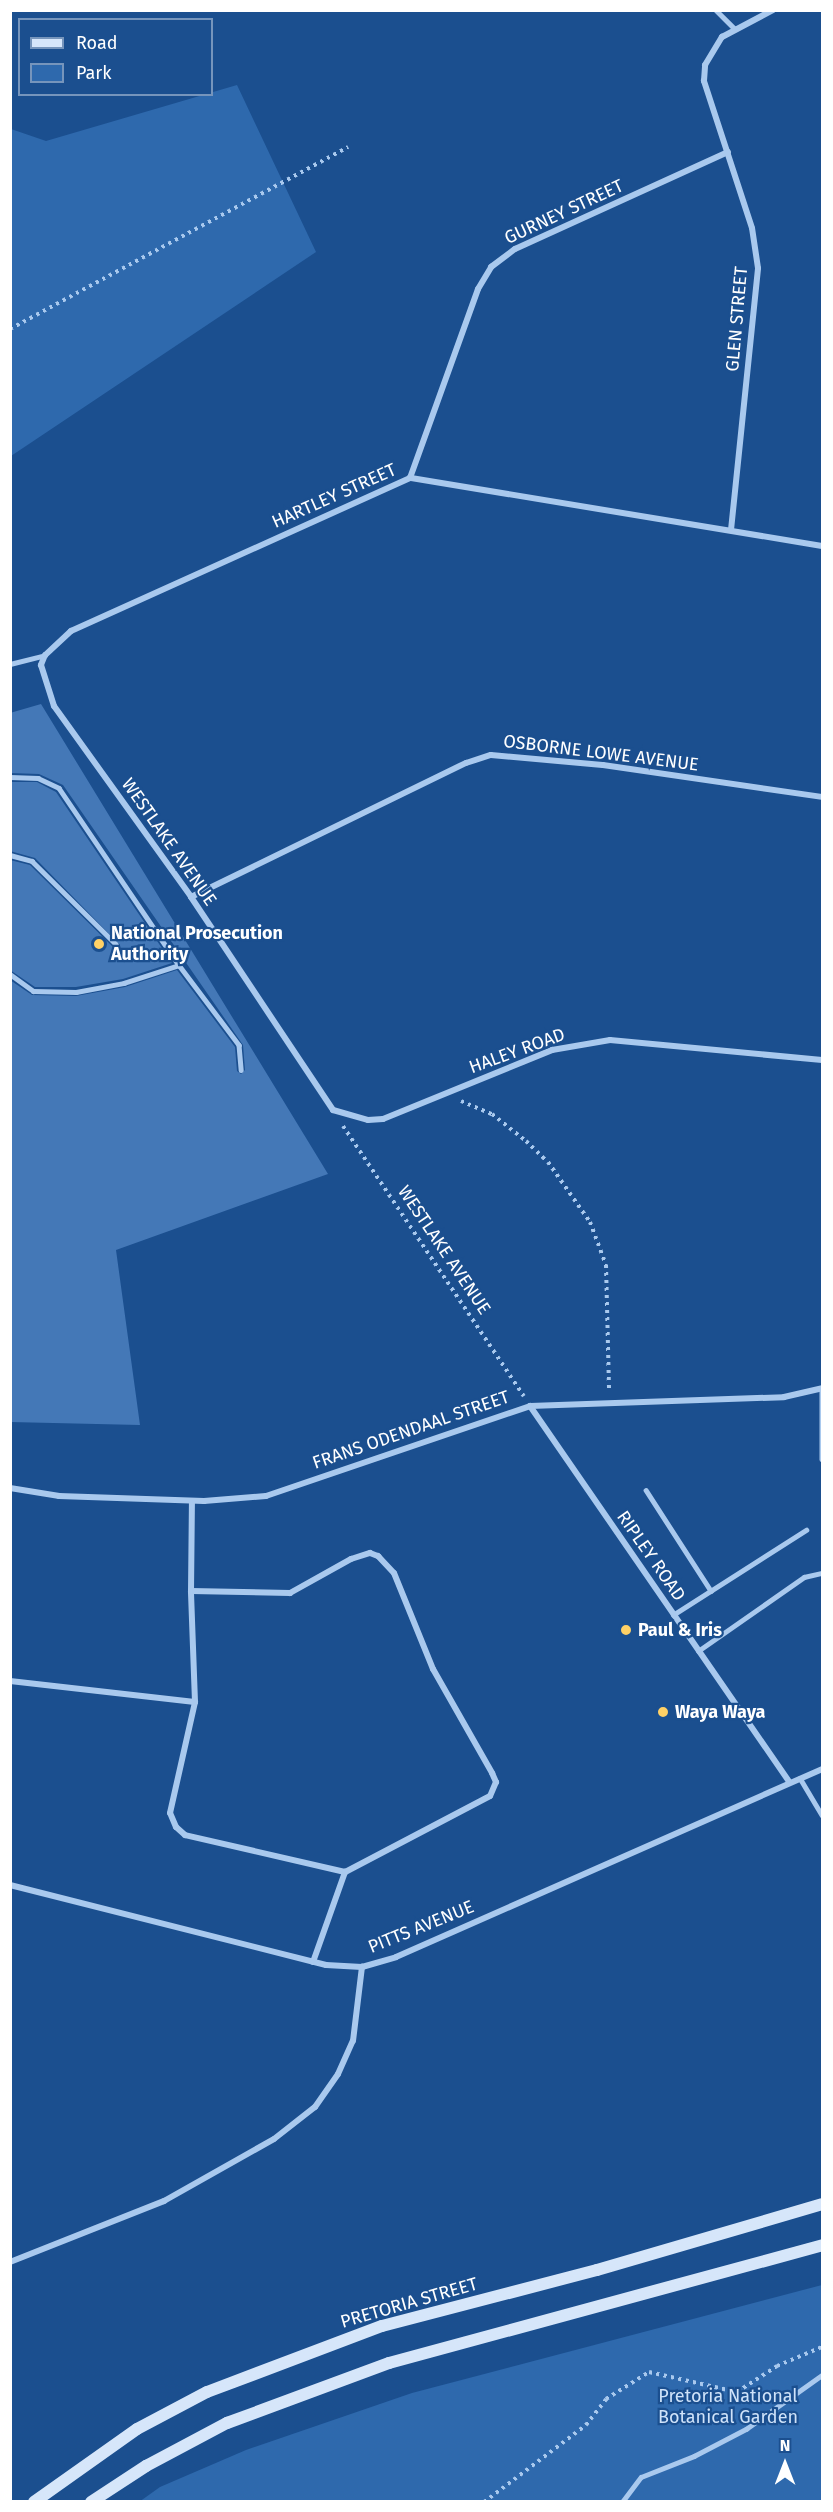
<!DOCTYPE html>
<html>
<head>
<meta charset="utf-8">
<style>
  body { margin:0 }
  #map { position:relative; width:833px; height:2512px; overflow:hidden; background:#1b4f8f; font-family:"Fira Sans",sans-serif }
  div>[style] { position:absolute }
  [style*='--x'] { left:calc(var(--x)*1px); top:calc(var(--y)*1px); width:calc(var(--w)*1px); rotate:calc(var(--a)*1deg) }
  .green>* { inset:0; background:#2e69ad }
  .building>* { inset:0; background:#4478b7 }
  .path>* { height:4px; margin-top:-2px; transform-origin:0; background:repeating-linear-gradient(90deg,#a9c9ee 0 3px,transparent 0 7.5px) }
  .service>* { height:4.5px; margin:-2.25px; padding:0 2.25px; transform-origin:2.25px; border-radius:2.25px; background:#a9c9ee }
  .minor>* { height:6px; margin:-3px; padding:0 3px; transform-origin:3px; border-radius:3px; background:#a9c9ee }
  .secondary>* { height:12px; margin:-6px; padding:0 6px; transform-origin:6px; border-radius:6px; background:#d6e6fa }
  .dots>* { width:16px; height:16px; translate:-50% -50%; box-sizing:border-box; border:3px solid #1b4f8f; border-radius:50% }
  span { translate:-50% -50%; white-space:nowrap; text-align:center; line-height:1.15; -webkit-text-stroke:4.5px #1b4f8f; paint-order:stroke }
  .street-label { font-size:18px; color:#fff }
  .poi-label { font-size:18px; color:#fff; font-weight:700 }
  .left { translate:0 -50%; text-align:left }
  .park-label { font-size:18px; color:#cfe3fa }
  .frame { position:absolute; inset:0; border:12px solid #fff; pointer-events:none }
  .legend { position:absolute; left:18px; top:18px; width:195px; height:78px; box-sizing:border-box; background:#1b4f8f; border:2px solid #7695bc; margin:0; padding:8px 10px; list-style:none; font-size:18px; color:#fff }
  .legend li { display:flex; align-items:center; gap:12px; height:30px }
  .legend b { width:30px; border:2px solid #7695bc }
  .north { position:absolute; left:755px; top:2434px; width:60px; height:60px; -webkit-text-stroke:4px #1b4f8f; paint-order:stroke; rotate:0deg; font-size:16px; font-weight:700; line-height:24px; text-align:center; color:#fff }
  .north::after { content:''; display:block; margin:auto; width:21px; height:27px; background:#fff; clip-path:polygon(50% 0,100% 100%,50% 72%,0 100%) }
</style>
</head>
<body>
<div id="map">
  <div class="green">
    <i style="clip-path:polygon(237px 85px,316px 252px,11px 456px,11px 129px,46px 141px)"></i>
    <i style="clip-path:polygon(822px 2285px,822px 2501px,139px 2502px,160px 2487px,246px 2450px,412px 2393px)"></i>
  </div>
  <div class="building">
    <i style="clip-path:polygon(41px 704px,328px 1174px,116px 1250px,140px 1425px,10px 1422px,10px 980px,32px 995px,76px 996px,125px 987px,177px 970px,235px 1047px,237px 1071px,241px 1074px,245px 1070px,243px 1045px,63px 785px,39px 774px,10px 773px,10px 713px)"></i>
    <i style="clip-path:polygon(10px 782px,37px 782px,56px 792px,172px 963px,123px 979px,76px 987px,35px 987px,10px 970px,10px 860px,30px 865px,113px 947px,120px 945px,35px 858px,10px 851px)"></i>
  </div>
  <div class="path">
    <i style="--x:10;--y:329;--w:384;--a:-28.3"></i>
    <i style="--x:461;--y:1101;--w:34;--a:23"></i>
    <i style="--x:492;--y:1114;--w:43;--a:38.5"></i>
    <i style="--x:526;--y:1141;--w:30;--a:44"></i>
    <i style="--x:548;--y:1162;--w:73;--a:55"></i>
    <i style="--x:590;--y:1222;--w:46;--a:69.6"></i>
    <i style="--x:606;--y:1265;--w:126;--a:88.6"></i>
    <i style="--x:343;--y:1126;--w:325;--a:56.2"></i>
    <i style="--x:484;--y:2502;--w:128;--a:-37"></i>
    <i style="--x:586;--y:2425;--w:33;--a:-52"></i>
    <i style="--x:606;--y:2399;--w:51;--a:-32.1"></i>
    <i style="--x:649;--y:2372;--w:90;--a:12.8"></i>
    <i style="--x:737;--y:2392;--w:48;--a:-33"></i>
    <i style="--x:777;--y:2366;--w:49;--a:-22.9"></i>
  </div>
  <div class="service">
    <i style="--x:716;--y:10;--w:27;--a:45"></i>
    <i style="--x:10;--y:664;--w:36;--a:-14"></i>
    <i style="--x:10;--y:777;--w:28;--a:2"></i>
    <i style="--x:38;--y:778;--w:23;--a:25"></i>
    <i style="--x:59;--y:788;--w:214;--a:55.9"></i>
    <i style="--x:10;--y:855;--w:23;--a:15"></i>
    <i style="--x:32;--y:861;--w:118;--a:44.7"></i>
    <i style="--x:10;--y:974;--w:29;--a:36"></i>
    <i style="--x:33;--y:991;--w:43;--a:1.3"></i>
    <i style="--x:76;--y:992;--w:49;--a:-10.6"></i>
    <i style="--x:124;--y:983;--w:58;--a:-18.1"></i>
    <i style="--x:179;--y:965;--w:100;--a:53.1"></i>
    <i style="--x:239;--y:1045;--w:25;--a:85"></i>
    <i style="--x:822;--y:1388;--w:71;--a:90"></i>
    <i style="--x:646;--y:1490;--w:120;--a:57.2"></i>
    <i style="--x:673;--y:1615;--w:158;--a:-32.6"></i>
    <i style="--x:698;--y:1651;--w:129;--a:-34.9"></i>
    <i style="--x:804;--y:1577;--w:18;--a:-13"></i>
    <i style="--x:800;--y:1778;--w:43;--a:59.3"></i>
    <i style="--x:622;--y:2502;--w:31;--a:-53"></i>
    <i style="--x:641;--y:2477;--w:57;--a:-21.6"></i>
    <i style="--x:694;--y:2456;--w:59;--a:-27.4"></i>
    <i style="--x:746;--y:2429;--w:93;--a:-35.4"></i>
  </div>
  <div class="minor">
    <i style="--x:410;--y:478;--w:201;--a:-70.2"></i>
    <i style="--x:478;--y:289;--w:26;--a:-59"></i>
    <i style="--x:491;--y:267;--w:30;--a:-37"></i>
    <i style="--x:515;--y:249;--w:234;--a:-24.5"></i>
    <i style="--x:731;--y:530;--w:263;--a:-84.1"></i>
    <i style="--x:758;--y:268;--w:40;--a:-98.5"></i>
    <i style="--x:752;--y:228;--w:155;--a:-108.1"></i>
    <i style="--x:704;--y:81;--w:16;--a:-86"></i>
    <i style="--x:705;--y:65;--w:33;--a:-59"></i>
    <i style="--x:722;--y:37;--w:58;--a:-27.9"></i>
    <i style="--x:822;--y:546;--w:418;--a:-170.6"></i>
    <i style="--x:410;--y:478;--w:372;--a:155.7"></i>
    <i style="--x:71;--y:631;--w:35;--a:137"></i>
    <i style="--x:45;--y:655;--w:11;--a:112"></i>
    <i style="--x:41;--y:665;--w:43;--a:72.4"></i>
    <i style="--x:54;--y:706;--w:235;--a:54.3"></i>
    <i style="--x:191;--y:897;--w:256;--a:56.3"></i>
    <i style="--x:333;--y:1110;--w:36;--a:16"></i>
    <i style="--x:368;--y:1120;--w:15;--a:-4"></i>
    <i style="--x:383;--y:1119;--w:183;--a:-22.2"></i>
    <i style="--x:552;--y:1050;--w:59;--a:-9.8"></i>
    <i style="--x:610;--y:1040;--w:213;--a:5.4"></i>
    <i style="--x:191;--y:897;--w:306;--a:-26"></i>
    <i style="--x:466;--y:763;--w:26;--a:-18"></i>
    <i style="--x:491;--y:755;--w:112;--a:5.1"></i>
    <i style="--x:603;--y:765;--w:221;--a:8.3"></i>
    <i style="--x:530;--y:1406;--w:457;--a:55.4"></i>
    <i style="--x:10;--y:1488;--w:50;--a:9.3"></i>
    <i style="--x:59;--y:1496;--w:145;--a:2"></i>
    <i style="--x:204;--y:1501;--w:62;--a:-4.6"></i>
    <i style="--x:266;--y:1496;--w:279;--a:-18.8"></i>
    <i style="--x:530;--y:1406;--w:254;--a:-2"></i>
    <i style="--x:784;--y:1397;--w:39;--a:-13"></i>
    <i style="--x:191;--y:1591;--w:99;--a:1.2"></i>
    <i style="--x:290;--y:1593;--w:70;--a:-29.1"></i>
    <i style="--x:351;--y:1559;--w:20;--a:-18"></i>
    <i style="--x:370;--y:1553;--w:9;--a:21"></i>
    <i style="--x:378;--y:1556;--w:23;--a:47"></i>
    <i style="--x:394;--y:1573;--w:104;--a:67.9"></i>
    <i style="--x:433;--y:1669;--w:120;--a:60.4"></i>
    <i style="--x:492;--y:1773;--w:10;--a:66"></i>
    <i style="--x:496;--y:1782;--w:15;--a:113"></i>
    <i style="--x:490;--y:1796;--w:164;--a:152.3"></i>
    <i style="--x:345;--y:1872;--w:164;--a:-167"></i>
    <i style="--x:185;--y:1835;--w:12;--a:-138"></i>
    <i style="--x:176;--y:1827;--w:15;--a:-113"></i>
    <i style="--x:170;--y:1813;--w:114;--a:-77.3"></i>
    <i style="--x:195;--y:1702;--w:111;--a:-92.1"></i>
    <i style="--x:191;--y:1591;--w:90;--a:-89.4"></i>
    <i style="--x:10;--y:1681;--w:186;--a:6.5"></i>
    <i style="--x:10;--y:1885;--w:326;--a:14.2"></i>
    <i style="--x:326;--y:1965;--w:36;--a:3"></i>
    <i style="--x:362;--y:1967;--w:35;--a:-16"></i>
    <i style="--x:396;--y:1957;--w:466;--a:-23.8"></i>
    <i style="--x:313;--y:1962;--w:96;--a:-70.4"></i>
    <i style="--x:10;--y:2262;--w:166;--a:-21.6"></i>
    <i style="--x:164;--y:2201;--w:126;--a:-29.4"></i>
    <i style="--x:274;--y:2139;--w:52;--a:-38"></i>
    <i style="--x:315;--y:2107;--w:40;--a:-55.1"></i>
    <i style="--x:338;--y:2074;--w:36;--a:-66"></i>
    <i style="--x:353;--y:2041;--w:75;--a:-83.1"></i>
  </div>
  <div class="secondary">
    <i style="--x:34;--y:2502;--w:126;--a:-35.3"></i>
    <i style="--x:137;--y:2429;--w:79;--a:-27.9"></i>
    <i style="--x:207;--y:2392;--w:187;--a:-20.7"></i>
    <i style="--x:382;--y:2326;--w:222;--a:-14.6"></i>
    <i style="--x:597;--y:2270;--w:234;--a:-16.3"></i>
    <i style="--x:91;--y:2502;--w:66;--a:-33.2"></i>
    <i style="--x:146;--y:2466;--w:92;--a:-28"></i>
    <i style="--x:227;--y:2423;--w:173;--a:-20.3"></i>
    <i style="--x:389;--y:2363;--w:449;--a:-15.2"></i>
  </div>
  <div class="dots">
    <i style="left:99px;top:944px;background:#ffd166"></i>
    <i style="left:626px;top:1630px;background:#ffd166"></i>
    <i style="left:663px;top:1712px;background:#ffd166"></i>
  </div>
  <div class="street-label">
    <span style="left:564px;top:212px;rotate:-25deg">GURNEY STREET</span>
    <span style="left:737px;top:319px;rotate:-85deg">GLEN STREET</span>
    <span style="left:334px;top:496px;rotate:-24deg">HARTLEY STREET</span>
    <span style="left:601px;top:753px;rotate:7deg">OSBORNE LOWE AVENUE</span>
    <span style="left:169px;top:842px;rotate:55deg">WESTLAKE AVENUE</span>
    <span style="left:517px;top:1051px;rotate:-20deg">HALEY ROAD</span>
    <span style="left:444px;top:1250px;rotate:56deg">WESTLAKE AVENUE</span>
    <span style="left:411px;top:1430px;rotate:-19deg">FRANS ODENDAAL STREET</span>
    <span style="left:651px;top:1556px;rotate:55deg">RIPLEY ROAD</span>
    <span style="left:421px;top:1927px;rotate:-22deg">PITTS AVENUE</span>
    <span style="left:409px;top:2303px;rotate:-16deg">PRETORIA STREET</span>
  </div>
  <div class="poi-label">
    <span class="left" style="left:111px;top:944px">National Prosecution<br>Authority</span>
    <span class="left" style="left:638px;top:1630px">Paul &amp; Iris</span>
    <span class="left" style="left:675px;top:1712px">Waya Waya</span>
  </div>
  <div class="park-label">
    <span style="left:728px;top:2407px">Pretoria National<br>Botanical Garden</span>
  </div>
  <div class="frame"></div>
  <ul class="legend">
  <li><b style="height:8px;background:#d6e6fa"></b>Road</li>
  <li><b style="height:16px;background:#2e69ad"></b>Park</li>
  </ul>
  <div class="north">N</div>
</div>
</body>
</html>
